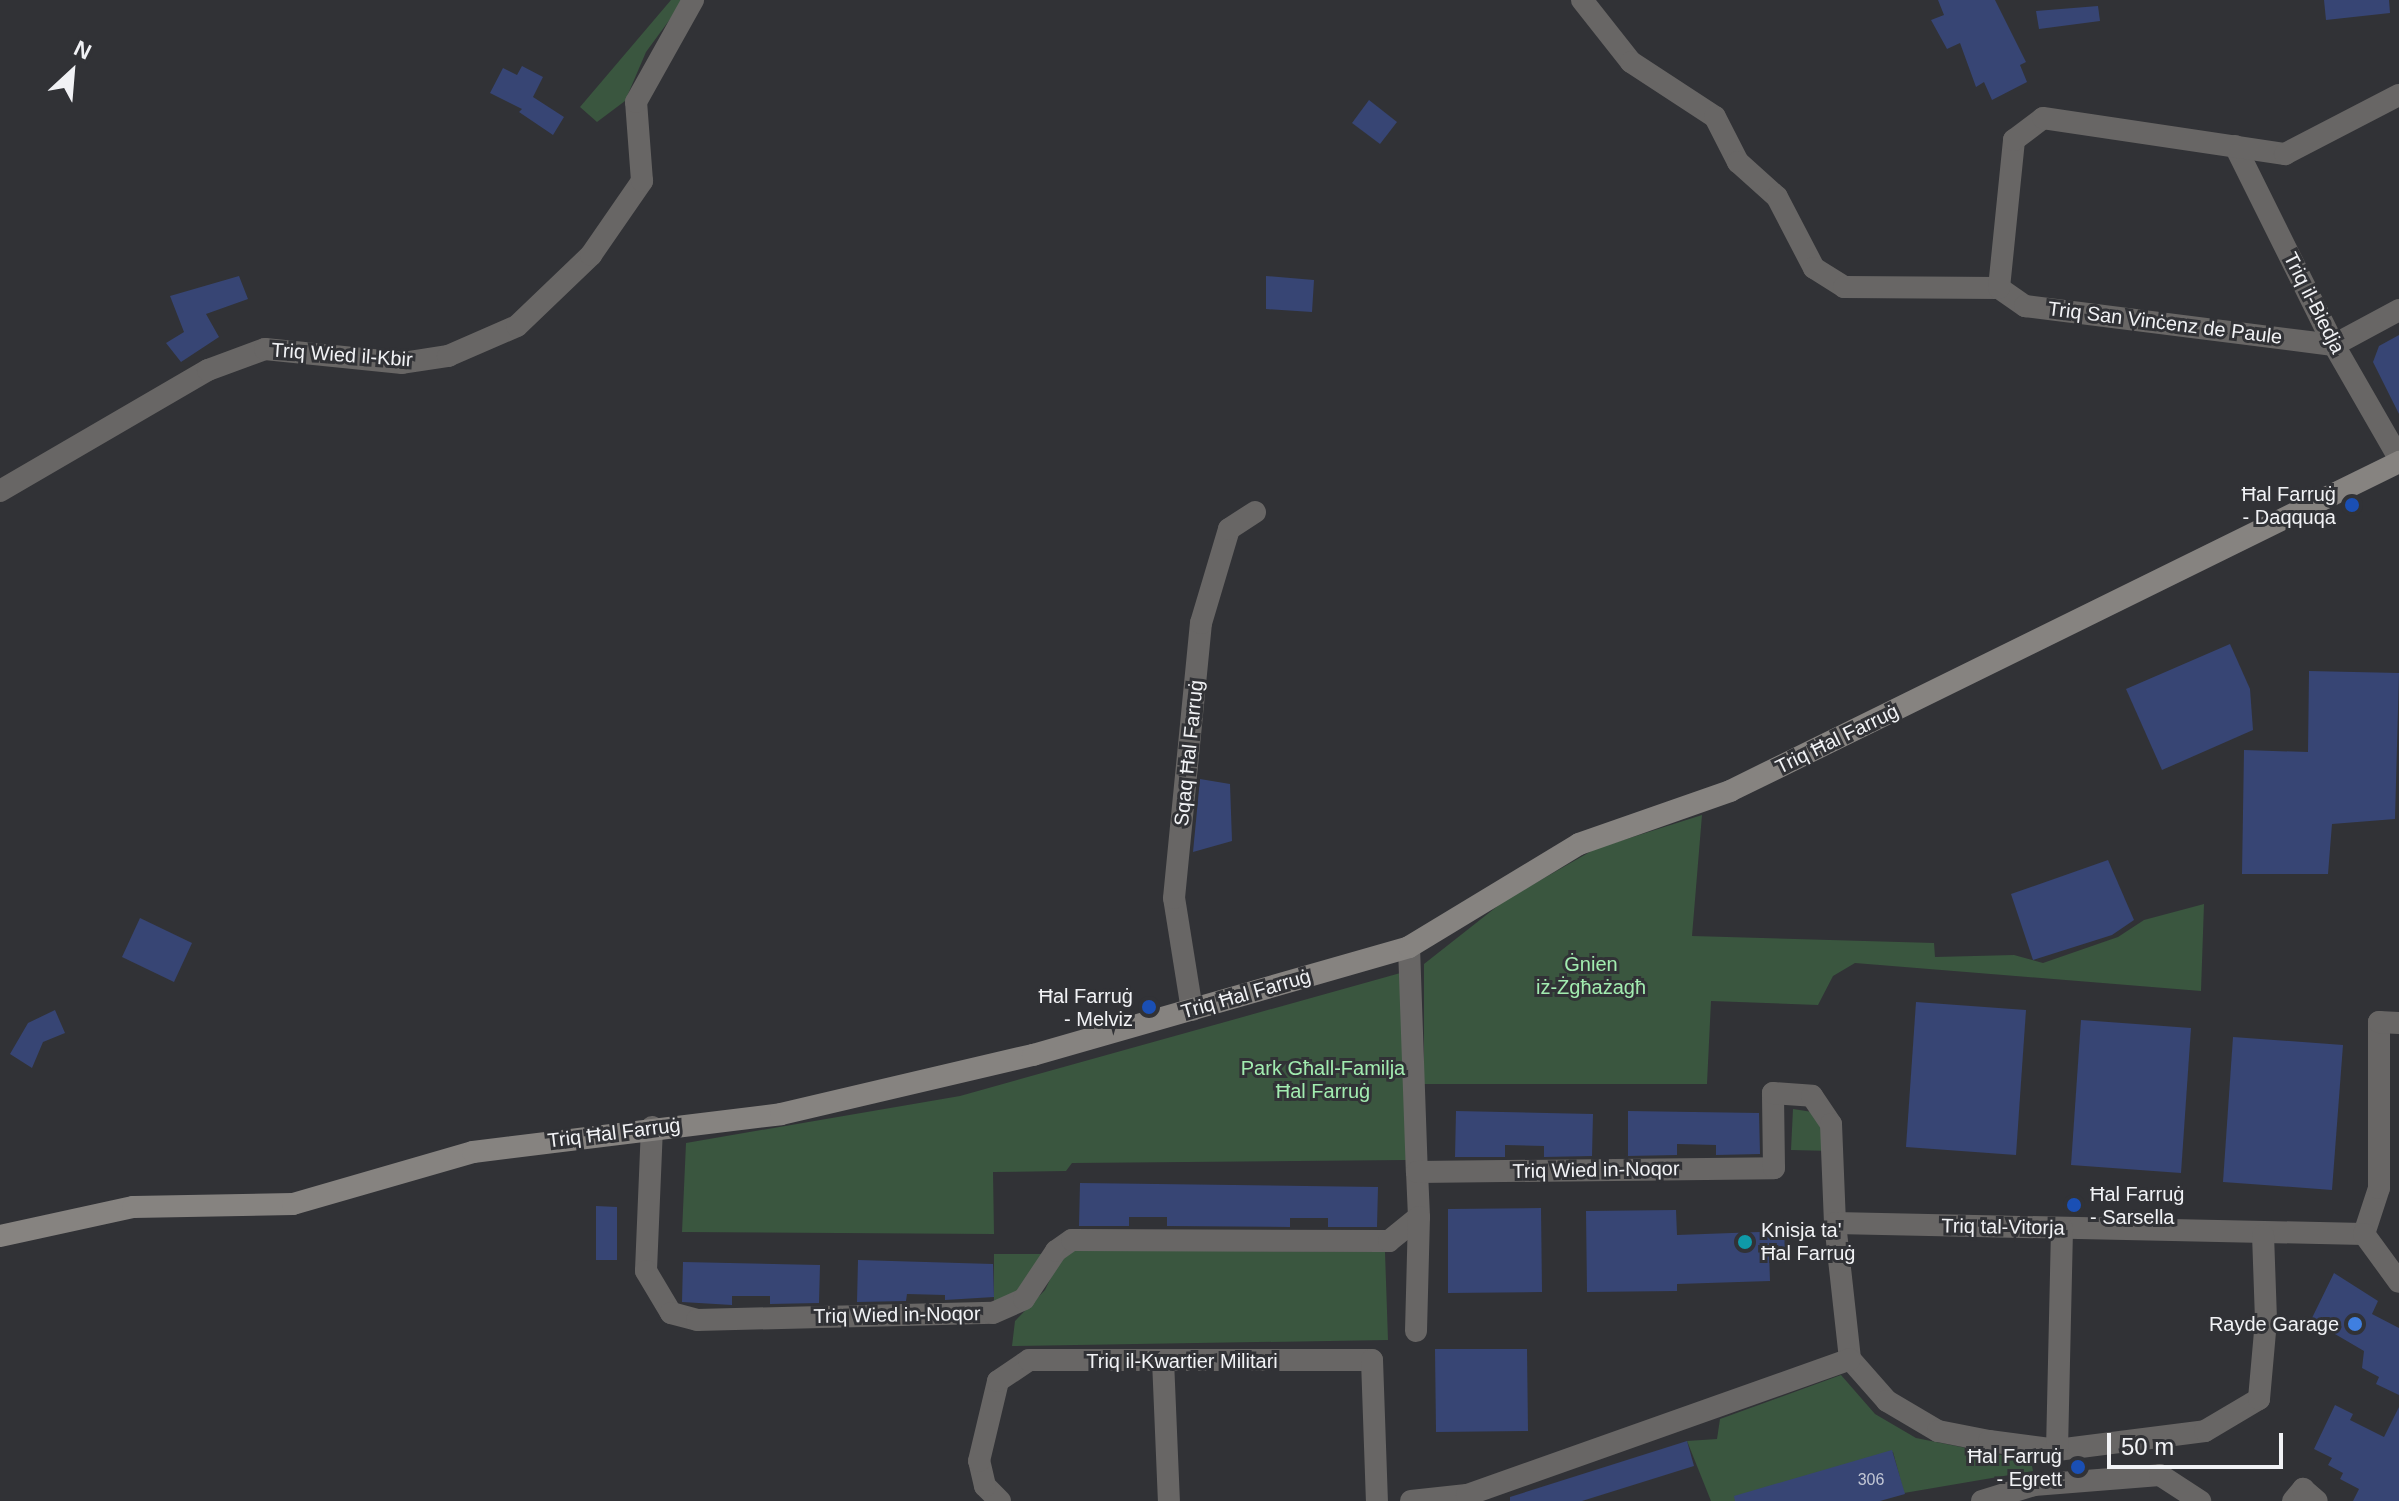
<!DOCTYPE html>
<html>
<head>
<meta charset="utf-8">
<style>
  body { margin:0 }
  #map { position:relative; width:2399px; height:1501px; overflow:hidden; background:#313236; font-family:Arial,sans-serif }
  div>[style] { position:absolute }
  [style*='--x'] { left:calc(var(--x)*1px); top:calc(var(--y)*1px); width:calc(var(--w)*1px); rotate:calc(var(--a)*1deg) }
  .green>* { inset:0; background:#3a563f }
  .building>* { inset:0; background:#374574 }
  .minor>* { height:22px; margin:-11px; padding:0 11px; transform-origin:11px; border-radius:11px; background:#686665 }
  .secondary>* { height:22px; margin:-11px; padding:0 11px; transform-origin:11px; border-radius:11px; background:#868380 }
  .dots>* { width:22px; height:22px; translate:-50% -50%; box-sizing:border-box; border:4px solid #313236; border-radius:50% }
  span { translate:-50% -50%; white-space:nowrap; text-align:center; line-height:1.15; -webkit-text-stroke:6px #313236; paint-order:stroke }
  .number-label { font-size:16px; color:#c2c7d5 }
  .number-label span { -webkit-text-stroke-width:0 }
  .street-label { font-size:20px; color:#f1f2f5 }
  .poi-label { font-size:20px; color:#f1f2f5 }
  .right { translate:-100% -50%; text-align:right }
  .left { translate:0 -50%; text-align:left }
  .park-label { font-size:20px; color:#a2ecb0 }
  .north { position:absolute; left:32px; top:32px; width:80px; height:80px; -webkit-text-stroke:6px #313236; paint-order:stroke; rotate:26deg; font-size:22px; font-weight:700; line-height:32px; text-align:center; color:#f1f2f5 }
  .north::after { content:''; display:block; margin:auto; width:28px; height:36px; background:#f1f2f5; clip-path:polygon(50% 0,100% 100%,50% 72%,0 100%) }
  .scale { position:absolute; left:2107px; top:1433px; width:176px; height:36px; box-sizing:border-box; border:4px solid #f1f2f5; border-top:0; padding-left:10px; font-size:24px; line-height:28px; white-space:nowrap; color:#f1f2f5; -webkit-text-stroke:6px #313236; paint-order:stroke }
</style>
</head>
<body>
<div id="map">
  <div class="green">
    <i style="clip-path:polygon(671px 0,684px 0,646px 52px,625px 101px,597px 122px,580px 107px)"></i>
    <i style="clip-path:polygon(1702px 815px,1692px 936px,1934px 943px,1935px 957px,2014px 955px,2043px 963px,2118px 937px,2144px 920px,2204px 904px,2201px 991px,1855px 963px,1833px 976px,1818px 1005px,1711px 1001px,1707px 1084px,1424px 1084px,1424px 964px,1504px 901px,1595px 849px)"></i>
    <i style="clip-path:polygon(1404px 972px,1406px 1160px,1072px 1163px,1066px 1171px,993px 1172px,994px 1234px,682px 1232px,686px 1143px,960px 1096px)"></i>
    <i style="clip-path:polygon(1793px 1109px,1819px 1113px,1832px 1151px,1791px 1150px)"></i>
    <i style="clip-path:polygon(1074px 1250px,1385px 1252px,1388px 1340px,1012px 1346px,1015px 1321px,1045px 1290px,1059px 1261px)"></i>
    <i style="clip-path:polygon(994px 1254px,1043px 1254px,1027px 1286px,994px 1305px)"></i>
    <i style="clip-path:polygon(1841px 1375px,1875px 1414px,1916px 1438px,2031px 1461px,2033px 1471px,1904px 1493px,1893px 1452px,1831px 1472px,1840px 1501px,1711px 1501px,1687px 1441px,1717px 1439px,1720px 1419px)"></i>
  </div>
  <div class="building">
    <i style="clip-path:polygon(1938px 0,1995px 0,2026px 62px,2020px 65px,2027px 82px,1992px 100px,1984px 82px,1976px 87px,1960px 43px,1947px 49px,1931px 20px,1944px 15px)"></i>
    <i style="clip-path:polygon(2324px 0,2389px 0,2390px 13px,2326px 20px)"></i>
    <i style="clip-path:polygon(2098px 6px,2100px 21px,2039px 29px,2036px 11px)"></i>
    <i style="clip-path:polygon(522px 66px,543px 77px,533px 97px,564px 117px,553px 135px,519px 112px,522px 109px,490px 93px,503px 68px,517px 75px)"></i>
    <i style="clip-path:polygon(1369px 100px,1397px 122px,1380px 144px,1352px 123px)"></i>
    <i style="clip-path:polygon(239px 276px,248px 299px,206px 314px,219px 337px,181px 362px,166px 343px,184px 332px,170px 296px)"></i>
    <i style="clip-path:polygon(1266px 276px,1314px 280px,1312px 312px,1266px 309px)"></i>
    <i style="clip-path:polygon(2399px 335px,2399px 414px,2373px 362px,2379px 346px)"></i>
    <i style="clip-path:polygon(2230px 644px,2250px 689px,2253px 730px,2162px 770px,2126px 689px)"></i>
    <i style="clip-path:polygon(2309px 671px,2399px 673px,2395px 819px,2332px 824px,2328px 874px,2242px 874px,2244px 750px,2308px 752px)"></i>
    <i style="clip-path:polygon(1200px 779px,1230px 784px,1232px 841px,1193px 852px)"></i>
    <i style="clip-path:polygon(2108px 860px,2134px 920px,2112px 935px,2033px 960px,2011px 894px)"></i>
    <i style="clip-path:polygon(140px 918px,192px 943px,174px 982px,122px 957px)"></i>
    <i style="clip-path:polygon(1916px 1002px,2026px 1010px,2016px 1155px,1906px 1147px)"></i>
    <i style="clip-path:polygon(55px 1010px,65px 1033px,43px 1042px,32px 1068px,10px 1054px,28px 1023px)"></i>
    <i style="clip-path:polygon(2081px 1020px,2191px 1028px,2181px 1173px,2071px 1165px)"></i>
    <i style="clip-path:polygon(2233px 1037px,2343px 1045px,2332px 1190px,2223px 1182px)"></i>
    <i style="clip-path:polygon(1456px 1111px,1593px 1114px,1592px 1156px,1544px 1157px,1544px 1146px,1505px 1145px,1505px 1157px,1455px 1157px)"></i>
    <i style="clip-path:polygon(1628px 1111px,1759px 1113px,1760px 1154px,1716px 1155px,1716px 1145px,1677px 1144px,1677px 1155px,1628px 1156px)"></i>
    <i style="clip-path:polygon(1080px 1183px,1378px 1187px,1377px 1227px,1328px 1227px,1328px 1218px,1290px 1218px,1290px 1227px,1167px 1226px,1167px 1217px,1129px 1217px,1129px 1226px,1079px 1226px)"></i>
    <i style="clip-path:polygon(596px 1206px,617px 1207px,617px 1260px,596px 1260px)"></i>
    <i style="clip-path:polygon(1541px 1208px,1542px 1292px,1448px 1293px,1448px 1209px)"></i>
    <i style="clip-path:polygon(1676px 1210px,1677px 1235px,1784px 1231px,1785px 1250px,1769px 1251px,1770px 1281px,1677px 1284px,1677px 1291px,1587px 1292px,1586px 1211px)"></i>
    <i style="clip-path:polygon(858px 1260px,993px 1264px,994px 1297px,945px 1300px,945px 1295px,907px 1294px,906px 1301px,857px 1302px)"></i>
    <i style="clip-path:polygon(683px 1262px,820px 1265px,819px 1303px,770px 1304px,770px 1296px,732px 1296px,732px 1305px,682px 1302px)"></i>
    <i style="clip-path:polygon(2334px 1273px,2378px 1301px,2372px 1314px,2399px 1328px,2399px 1395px,2376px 1384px,2379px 1377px,2362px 1368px,2364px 1351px,2311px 1320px)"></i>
    <i style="clip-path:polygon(1435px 1349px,1527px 1349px,1528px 1431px,1436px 1432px)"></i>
    <i style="clip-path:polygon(2335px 1405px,2353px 1414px,2350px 1420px,2384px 1437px,2399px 1407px,2399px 1501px,2353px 1501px,2359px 1489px,2340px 1479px,2343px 1473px,2328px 1465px,2332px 1458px,2314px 1449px)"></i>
    <i style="clip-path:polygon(1687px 1441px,1694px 1466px,1582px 1501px,1510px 1501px,1510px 1497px)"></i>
    <i style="clip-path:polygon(1892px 1450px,1905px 1494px,1880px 1501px,1735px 1501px,1734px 1496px)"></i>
  </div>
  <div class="minor">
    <i style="--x:1582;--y:0;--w:79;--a:51.7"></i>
    <i style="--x:1631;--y:62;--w:100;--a:33.2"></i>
    <i style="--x:1715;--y:117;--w:51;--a:62.9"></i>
    <i style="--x:1738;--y:162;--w:52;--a:41.9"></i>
    <i style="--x:1777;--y:197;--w:80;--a:62.5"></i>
    <i style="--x:1814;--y:268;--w:36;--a:32"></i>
    <i style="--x:1844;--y:287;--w:155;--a:0.4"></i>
    <i style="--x:1999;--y:288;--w:32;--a:35"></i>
    <i style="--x:2025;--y:306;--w:311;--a:7.2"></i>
    <i style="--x:2334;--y:345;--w:74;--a:-28.3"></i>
    <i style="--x:2235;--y:146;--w:222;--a:63.6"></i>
    <i style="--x:2334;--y:345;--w:130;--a:60.1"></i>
    <i style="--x:1999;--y:288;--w:149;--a:-84.2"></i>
    <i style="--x:2014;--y:140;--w:36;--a:-37"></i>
    <i style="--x:2043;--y:118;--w:245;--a:8.5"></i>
    <i style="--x:2285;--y:154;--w:128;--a:-27.4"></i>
    <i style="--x:0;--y:491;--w:241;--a:-30.2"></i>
    <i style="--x:208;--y:370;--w:61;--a:-20.2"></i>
    <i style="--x:265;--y:349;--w:138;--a:5.8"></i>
    <i style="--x:402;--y:363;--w:47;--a:-8.7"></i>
    <i style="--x:448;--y:356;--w:75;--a:-23.5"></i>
    <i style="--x:517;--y:326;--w:103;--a:-43.8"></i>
    <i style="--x:591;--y:255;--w:90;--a:-55.4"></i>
    <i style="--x:642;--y:181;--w:79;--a:-94.3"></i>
    <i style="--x:636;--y:102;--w:117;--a:-60.8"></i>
    <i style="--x:1409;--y:947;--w:225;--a:88"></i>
    <i style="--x:1192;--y:1010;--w:113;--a:-99.1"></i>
    <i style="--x:1174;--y:898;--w:276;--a:-84.4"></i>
    <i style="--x:1201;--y:623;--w:98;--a:-73.4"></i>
    <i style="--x:1229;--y:529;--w:31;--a:-33"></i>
    <i style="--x:652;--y:1127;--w:144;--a:92.4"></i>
    <i style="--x:646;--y:1271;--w:49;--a:59.2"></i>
    <i style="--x:671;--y:1313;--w:27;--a:15"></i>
    <i style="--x:697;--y:1320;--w:296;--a:-1.4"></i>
    <i style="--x:993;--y:1313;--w:34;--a:-24"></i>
    <i style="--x:1024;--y:1299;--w:58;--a:-56.3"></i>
    <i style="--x:1056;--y:1251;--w:19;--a:-35"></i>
    <i style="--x:1072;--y:1240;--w:317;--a:0.2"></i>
    <i style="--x:1389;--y:1241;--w:38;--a:-39"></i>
    <i style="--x:1419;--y:1217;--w:45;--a:-92.5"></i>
    <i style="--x:1417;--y:1172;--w:357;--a:-0.6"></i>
    <i style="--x:1774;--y:1168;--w:75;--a:-90.8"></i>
    <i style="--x:1773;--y:1093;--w:39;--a:4"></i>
    <i style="--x:1812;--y:1096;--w:34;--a:56"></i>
    <i style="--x:1831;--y:1124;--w:99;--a:87.7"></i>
    <i style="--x:1835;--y:1223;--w:137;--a:83.7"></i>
    <i style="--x:1835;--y:1223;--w:529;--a:1.19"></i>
    <i style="--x:2364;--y:1234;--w:48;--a:-71.9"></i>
    <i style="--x:2379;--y:1188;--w:166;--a:-90"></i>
    <i style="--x:2379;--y:1022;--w:20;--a:3"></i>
    <i style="--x:2364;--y:1234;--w:59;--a:53.9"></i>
    <i style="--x:1416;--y:1331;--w:114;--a:-88.5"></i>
    <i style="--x:1850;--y:1359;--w:56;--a:48.6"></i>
    <i style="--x:1887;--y:1401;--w:59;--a:30.5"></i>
    <i style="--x:1938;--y:1431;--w:52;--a:11.1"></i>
    <i style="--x:1989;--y:1441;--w:69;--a:7.5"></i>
    <i style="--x:2057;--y:1450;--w:149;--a:-7.3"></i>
    <i style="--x:2205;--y:1431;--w:63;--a:-30.7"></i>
    <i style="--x:2259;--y:1399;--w:79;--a:-84.9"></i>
    <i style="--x:2266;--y:1320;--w:85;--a:-92"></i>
    <i style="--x:1163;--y:1360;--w:141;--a:87.6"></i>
    <i style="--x:2057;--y:1450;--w:222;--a:-88.7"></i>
    <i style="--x:1000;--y:1501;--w:21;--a:-135"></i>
    <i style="--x:985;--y:1486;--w:26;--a:-103"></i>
    <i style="--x:979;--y:1461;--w:82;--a:-76.6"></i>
    <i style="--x:998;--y:1381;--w:37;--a:-34"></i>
    <i style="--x:1029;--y:1360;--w:343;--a:0"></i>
    <i style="--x:1372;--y:1360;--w:141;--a:88"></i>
    <i style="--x:1411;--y:1501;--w:56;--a:-6.1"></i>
    <i style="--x:1467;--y:1495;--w:406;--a:-19.5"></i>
    <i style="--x:1982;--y:1501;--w:54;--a:-17.1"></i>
    <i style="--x:2034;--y:1485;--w:126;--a:-4.5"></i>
    <i style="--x:2160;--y:1475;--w:48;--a:33"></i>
    <i style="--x:2293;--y:1501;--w:16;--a:-50"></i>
    <i style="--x:2303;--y:1489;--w:18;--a:41"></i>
  </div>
  <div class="secondary">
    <i style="--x:0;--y:1236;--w:136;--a:-12.3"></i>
    <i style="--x:133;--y:1207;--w:160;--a:-1.1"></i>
    <i style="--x:293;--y:1204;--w:187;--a:-16.1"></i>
    <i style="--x:473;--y:1152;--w:310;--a:-7"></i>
    <i style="--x:781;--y:1114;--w:259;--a:-13.2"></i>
    <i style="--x:1033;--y:1055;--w:391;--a:-16"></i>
    <i style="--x:1409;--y:947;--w:199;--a:-31.2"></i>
    <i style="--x:1579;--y:844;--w:160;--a:-19.3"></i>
    <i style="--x:1730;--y:791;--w:746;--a:-26.19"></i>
  </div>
  <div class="dots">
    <i style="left:2352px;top:505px;background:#1a4fb4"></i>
    <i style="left:1149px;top:1007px;background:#1a4fb4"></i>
    <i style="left:2074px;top:1205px;background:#1a4fb4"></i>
    <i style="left:1745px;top:1242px;background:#0f9aa8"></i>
    <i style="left:2355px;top:1324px;background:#3f7fe0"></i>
    <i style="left:2078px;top:1467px;background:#1a4fb4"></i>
  </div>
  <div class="number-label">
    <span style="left:1871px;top:1480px">306</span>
  </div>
  <div class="street-label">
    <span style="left:2314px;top:303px;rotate:63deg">Triq il-Biedja</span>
    <span style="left:2165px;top:323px;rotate:7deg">Triq San Vinċenz de Paule</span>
    <span style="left:342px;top:355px;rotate:4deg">Triq Wied il-Kbir</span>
    <span style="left:1837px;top:739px;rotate:-26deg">Triq Ħal Farruġ</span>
    <span style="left:1189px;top:753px;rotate:-84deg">Sqaq Ħal Farruġ</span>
    <span style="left:1246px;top:994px;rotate:-16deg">Triq Ħal Farruġ</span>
    <span style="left:614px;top:1133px;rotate:-7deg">Triq Ħal Farruġ</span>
    <span style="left:1596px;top:1170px;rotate:-1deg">Triq Wied in-Noqor</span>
    <span style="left:2003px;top:1227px;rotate:1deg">Triq tal-Vitorja</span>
    <span style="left:897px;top:1315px;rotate:-1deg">Triq Wied in-Noqor</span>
    <span style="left:1182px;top:1361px">Triq il-Kwartier Militari</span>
  </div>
  <div class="poi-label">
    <span class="right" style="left:2336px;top:506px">Ħal Farruġ<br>- Daqquqa</span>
    <span class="right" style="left:1133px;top:1008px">Ħal Farruġ<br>- Melviz</span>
    <span class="left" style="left:2090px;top:1206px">Ħal Farruġ<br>- Sarsella</span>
    <span class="left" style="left:1761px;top:1242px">Knisja ta'<br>Ħal Farruġ</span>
    <span class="right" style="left:2339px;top:1324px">Rayde Garage</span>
    <span class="right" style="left:2062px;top:1468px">Ħal Farruġ<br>- Egrett</span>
  </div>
  <div class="park-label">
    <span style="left:1591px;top:976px">Ġnien<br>iż-Żgħażagħ</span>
    <span style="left:1323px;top:1080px">Park Għall-Familja<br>Ħal Farruġ</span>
  </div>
  <div class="north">N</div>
  <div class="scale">50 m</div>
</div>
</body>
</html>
